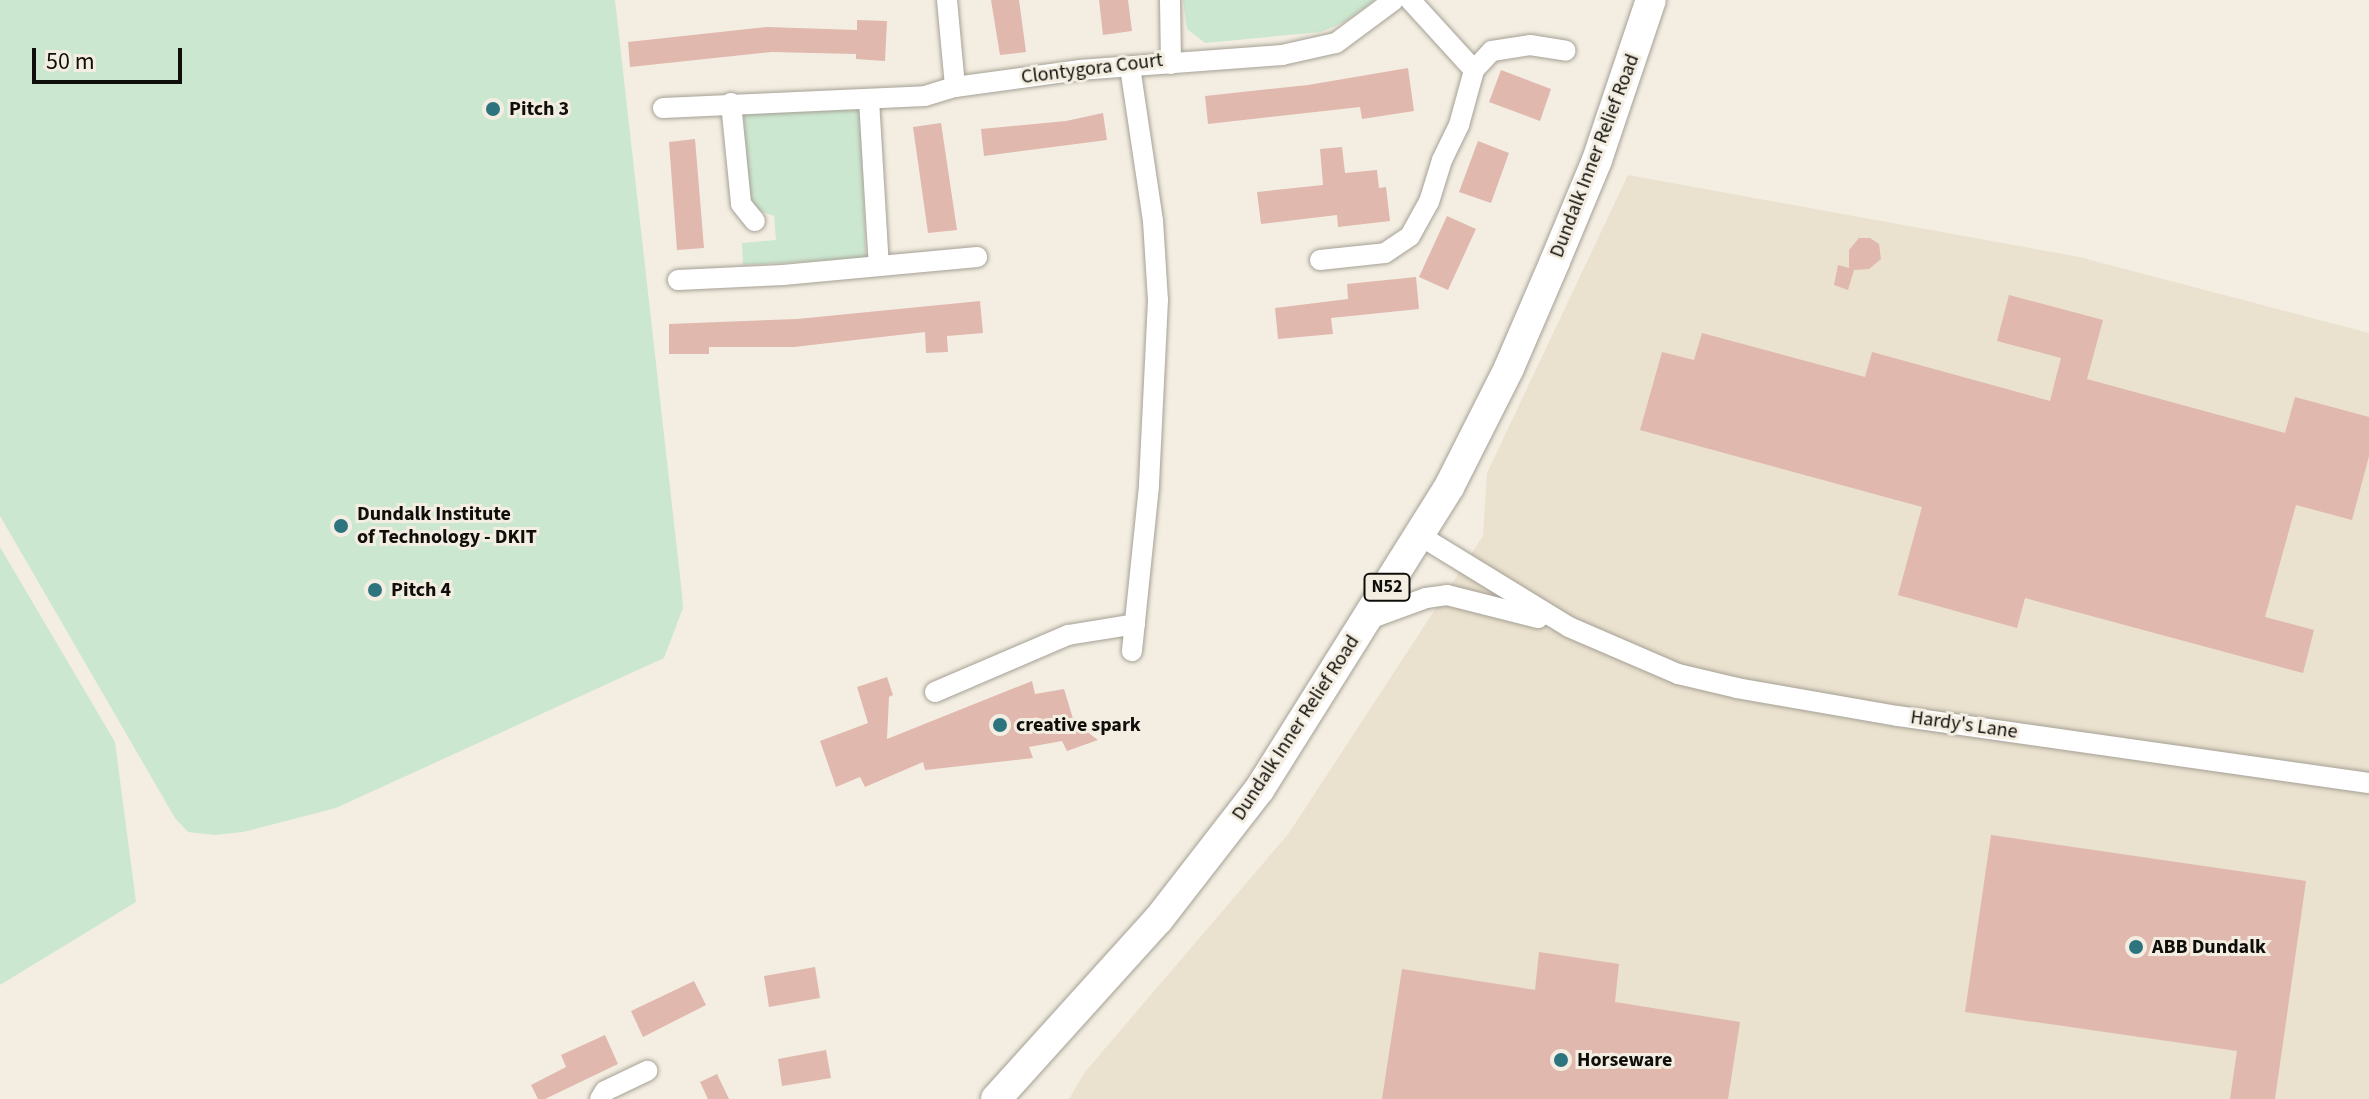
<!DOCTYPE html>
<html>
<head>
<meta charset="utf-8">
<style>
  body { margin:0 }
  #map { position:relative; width:2369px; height:1099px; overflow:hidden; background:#f4eee2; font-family:"Source Sans 3",sans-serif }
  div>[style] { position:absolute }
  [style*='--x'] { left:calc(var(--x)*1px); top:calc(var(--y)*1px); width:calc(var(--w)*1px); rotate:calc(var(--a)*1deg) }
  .built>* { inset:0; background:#eae1ce }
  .green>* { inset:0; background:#cce7d0 }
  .building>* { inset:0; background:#e0b8ae }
  .roads { filter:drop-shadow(0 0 2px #a5a095) drop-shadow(0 0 2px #a5a095) }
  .minor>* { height:20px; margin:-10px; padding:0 10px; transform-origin:10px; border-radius:10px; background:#fff }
  .primary>* { height:30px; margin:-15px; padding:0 15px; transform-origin:15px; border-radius:15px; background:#fff }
  .dots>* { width:22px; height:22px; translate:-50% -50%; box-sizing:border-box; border:4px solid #f4eee2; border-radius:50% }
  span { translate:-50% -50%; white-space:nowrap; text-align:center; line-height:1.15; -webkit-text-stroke:6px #f4eee2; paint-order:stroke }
  .shield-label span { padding:2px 6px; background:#f4eee2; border:2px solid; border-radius:6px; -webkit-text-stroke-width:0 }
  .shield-label { font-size:18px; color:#0f0e0a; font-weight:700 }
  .street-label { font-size:20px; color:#0f0e0a }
  .poi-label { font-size:20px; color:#0f0e0a; font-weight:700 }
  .left { translate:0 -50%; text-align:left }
  .scale { position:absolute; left:32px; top:48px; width:150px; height:36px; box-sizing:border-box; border:4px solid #0f0e0a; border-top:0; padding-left:10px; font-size:24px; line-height:28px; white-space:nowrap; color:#0f0e0a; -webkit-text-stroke:6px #f4eee2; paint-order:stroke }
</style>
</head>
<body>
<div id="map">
  <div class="built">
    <i style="clip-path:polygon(1628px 175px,2079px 257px,2369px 333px,2369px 1099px,1069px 1099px,1085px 1072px,1289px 833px,1483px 536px,1487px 473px)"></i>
  </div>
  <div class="green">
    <i style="clip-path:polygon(0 0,615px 0,682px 594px,683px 608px,664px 658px,336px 808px,243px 832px,215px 835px,188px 832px,175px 818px,0 516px)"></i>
    <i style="clip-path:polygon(1183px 0,1375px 0,1344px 22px,1321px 32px,1205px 43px,1187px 29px)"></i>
    <i style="clip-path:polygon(860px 103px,866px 258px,743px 265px,742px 243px,776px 240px,774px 216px,752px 208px,750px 198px,743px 108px)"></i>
    <i style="clip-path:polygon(0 547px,115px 742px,136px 902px,0 985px)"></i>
  </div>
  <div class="building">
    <i style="clip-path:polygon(991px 0,1019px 0,1026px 52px,1000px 55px)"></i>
    <i style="clip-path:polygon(1099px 0,1128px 0,1132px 31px,1103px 35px)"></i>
    <i style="clip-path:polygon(857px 20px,887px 21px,885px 61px,856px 59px,856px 54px,772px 52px,630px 67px,628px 42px,767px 27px,857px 30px)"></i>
    <i style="clip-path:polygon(1408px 68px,1414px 111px,1362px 119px,1360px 107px,1208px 124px,1205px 96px,1308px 85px)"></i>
    <i style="clip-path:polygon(1501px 70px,1551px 89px,1540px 121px,1489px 102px)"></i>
    <i style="clip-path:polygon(1103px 113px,1107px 140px,984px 156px,981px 129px,1066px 121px)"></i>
    <i style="clip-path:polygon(941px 123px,957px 230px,928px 233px,913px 127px)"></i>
    <i style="clip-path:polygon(695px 139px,704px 248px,677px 250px,669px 142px)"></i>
    <i style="clip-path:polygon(1478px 141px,1509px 153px,1491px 203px,1459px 192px)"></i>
    <i style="clip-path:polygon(1342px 147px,1345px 173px,1377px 170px,1379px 188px,1386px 187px,1390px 221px,1338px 227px,1337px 215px,1261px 224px,1257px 192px,1323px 185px,1320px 149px)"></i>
    <i style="clip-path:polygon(1447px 216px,1476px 229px,1448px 290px,1419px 277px)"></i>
    <i style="clip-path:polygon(1859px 238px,1870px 238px,1879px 244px,1881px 259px,1869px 269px,1854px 270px,1848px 290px,1834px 285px,1838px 265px,1849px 268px,1849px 250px)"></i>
    <i style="clip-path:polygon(1416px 277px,1419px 309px,1331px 318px,1333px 334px,1278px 339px,1275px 308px,1348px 299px,1347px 284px)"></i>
    <i style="clip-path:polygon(2009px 295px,2103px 320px,2087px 379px,2285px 433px,2295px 397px,2369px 417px,2369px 456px,2352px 520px,2296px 505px,2265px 617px,2314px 630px,2303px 673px,2025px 598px,2017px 628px,1898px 595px,1922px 507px,1640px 430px,1662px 352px,1694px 360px,1702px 333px,1865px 377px,1872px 352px,2050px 401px,2061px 358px,1997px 341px)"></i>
    <i style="clip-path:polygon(980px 301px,983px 333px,947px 336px,948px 352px,926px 353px,925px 332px,794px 347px,709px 347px,709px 354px,669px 354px,669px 324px,797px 319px)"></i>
    <i style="clip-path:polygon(887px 677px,893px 695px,889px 697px,887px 739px,1032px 681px,1035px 694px,1064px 689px,1074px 722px,1098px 740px,1067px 751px,1062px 741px,1029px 747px,1033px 758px,925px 770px,923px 762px,865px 787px,860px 777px,836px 787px,820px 741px,868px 723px,857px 687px)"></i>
    <i style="clip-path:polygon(1991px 835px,2306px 881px,2275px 1099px,2230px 1099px,2237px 1051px,1965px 1012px)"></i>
    <i style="clip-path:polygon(1539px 952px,1619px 964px,1615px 1002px,1740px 1022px,1728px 1099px,1382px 1099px,1402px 969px,1535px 990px)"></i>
    <i style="clip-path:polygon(815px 967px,820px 998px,769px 1007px,764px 976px)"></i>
    <i style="clip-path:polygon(694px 981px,706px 1005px,643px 1037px,631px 1011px)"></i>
    <i style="clip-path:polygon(605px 1035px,618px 1064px,545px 1099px,538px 1099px,531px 1085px,566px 1067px,561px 1055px)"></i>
    <i style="clip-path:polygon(826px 1050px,831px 1078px,782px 1086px,778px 1059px)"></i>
    <i style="clip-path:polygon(717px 1074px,729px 1099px,708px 1099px,700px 1082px)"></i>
  </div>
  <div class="roads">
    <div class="minor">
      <i style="--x:947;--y:0;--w:87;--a:84.7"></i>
      <i style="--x:1170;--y:0;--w:64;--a:89.1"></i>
      <i style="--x:1130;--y:67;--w:156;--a:81.5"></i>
      <i style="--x:1153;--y:221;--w:79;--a:86.4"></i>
      <i style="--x:1158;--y:300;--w:186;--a:92.8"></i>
      <i style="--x:1149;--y:486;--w:166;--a:95.9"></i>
      <i style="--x:1474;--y:70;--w:26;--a:-47"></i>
      <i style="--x:1492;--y:51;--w:38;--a:-9"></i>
      <i style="--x:1530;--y:45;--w:36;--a:9"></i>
      <i style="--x:869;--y:100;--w:166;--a:86.6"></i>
      <i style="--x:731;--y:103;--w:101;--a:84.3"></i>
      <i style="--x:741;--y:204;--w:22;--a:51"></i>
      <i style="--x:663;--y:108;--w:262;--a:-2.6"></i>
      <i style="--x:925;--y:96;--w:31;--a:-17"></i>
      <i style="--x:955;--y:87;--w:125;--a:-7.8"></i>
      <i style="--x:1079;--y:70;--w:204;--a:-4.2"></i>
      <i style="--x:1282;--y:55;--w:55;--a:-12.5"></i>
      <i style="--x:1336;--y:43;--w:72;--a:-36.6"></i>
      <i style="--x:1320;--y:260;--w:65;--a:-6.1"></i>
      <i style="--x:1385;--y:253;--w:30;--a:-34"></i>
      <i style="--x:1410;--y:236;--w:39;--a:-61"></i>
      <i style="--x:1429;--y:202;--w:44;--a:-72.8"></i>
      <i style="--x:1442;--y:160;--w:39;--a:-64"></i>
      <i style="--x:1459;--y:125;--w:57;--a:-74.7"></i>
      <i style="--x:1474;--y:70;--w:95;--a:-132.4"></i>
      <i style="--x:678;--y:280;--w:105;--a:-2.7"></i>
      <i style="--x:783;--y:275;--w:195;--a:-5.3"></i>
      <i style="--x:1419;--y:535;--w:176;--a:31.5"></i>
      <i style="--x:1569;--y:627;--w:119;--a:23.3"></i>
      <i style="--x:1678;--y:674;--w:61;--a:13.3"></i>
      <i style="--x:1737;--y:688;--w:163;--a:9.9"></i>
      <i style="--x:1898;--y:716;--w:476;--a:8.1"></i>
      <i style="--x:1366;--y:620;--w:64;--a:-20.1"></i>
      <i style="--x:1426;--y:598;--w:21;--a:-8"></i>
      <i style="--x:1447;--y:595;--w:94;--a:14.2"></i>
      <i style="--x:935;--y:692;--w:145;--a:-23.2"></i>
      <i style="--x:1068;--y:635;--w:68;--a:-9.3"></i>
      <i style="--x:600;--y:1099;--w:9;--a:-58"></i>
      <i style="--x:605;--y:1091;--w:47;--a:-25.5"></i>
    </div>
    <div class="primary">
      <i style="--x:996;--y:1099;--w:241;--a:-47.9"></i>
      <i style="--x:1158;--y:920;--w:165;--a:-52.2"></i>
      <i style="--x:1259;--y:790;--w:358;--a:-57.9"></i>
      <i style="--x:1449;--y:487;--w:133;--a:-63.2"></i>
      <i style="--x:1509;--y:368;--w:116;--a:-66.7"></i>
      <i style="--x:1555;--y:261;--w:109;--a:-67.4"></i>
      <i style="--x:1597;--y:160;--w:169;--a:-71.4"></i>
    </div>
  </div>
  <div class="dots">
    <i style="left:493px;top:109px;background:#2d747f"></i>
    <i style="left:341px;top:526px;background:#2d747f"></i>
    <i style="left:375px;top:590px;background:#2d747f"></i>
    <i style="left:1000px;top:725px;background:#2d747f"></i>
    <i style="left:2136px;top:947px;background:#2d747f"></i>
    <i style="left:1561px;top:1060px;background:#2d747f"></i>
  </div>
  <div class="shield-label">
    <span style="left:1387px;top:587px">N52</span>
  </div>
  <div class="street-label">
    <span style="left:1092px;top:69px;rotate:-7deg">Clontygora Court</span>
    <span style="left:1595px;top:156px;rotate:-69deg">Dundalk Inner Relief Road</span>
    <span style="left:1964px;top:725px;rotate:8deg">Hardy's Lane</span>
    <span style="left:1296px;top:728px;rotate:-57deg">Dundalk Inner Relief Road</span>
  </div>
  <div class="poi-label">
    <span class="left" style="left:509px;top:109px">Pitch 3</span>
    <span class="left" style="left:357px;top:526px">Dundalk Institute<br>of Technology - DKIT</span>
    <span class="left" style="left:391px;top:590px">Pitch 4</span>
    <span class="left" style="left:1016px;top:725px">creative spark</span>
    <span class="left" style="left:2152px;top:947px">ABB Dundalk</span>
    <span class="left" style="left:1577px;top:1060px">Horseware</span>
  </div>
  <div class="scale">50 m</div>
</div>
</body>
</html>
